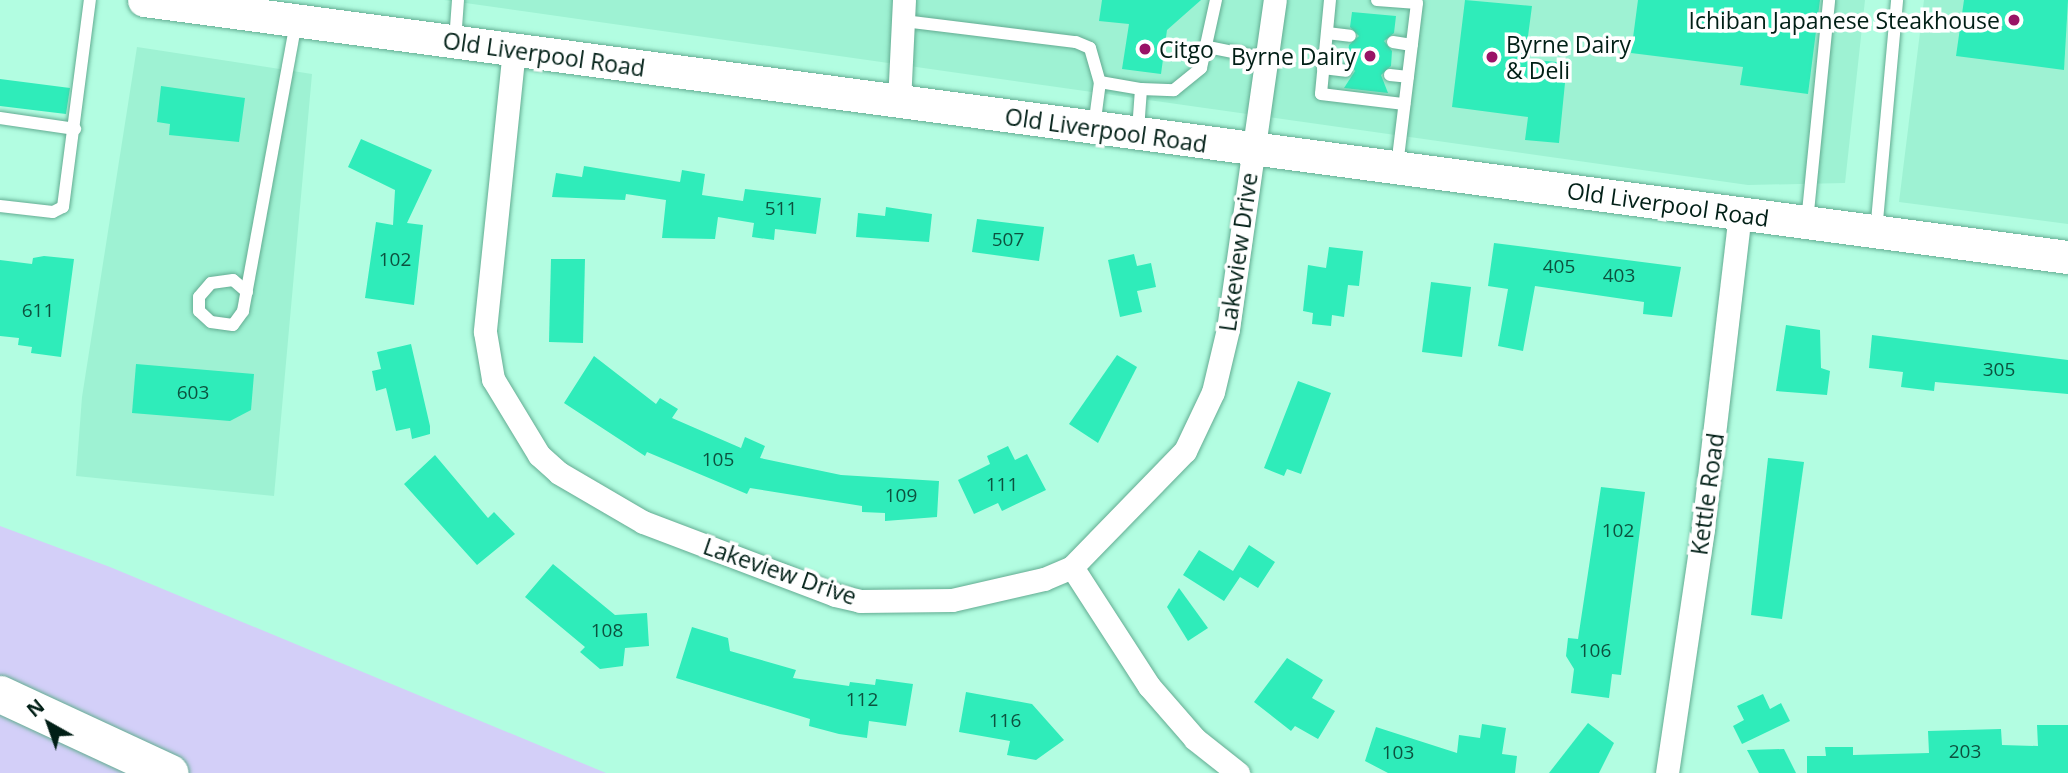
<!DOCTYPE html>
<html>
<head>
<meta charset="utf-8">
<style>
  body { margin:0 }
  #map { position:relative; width:2068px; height:773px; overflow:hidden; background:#b2fde1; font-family:"Open Sans",sans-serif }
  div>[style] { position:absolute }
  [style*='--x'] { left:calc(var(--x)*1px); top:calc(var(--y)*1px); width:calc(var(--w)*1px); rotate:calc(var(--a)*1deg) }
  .built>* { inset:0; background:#9ef2d3 }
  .green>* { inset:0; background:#d3cff8 }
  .building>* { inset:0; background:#2fecba }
  .roads { filter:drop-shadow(0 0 2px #63ac92) drop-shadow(0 0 2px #63ac92) }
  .lane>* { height:12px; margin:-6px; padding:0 6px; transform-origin:6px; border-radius:6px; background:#fff }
  .street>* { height:23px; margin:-11.5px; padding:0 11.5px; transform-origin:11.5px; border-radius:11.5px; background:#fff }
  .secondary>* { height:33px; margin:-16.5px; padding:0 16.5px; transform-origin:16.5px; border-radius:16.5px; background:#fff }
  .primary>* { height:37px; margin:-18.5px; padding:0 18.5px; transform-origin:18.5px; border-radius:18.5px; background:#fff }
  .dots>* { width:19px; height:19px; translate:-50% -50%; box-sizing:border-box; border:4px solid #fff; border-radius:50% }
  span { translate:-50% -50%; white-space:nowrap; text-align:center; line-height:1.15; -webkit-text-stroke:7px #fff; paint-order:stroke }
  .number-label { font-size:19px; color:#0c523f }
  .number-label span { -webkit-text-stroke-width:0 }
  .poi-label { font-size:23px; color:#011f16 }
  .right { translate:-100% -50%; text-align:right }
  .left { translate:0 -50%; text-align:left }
  .street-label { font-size:23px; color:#011f16 }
  .north { position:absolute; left:14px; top:689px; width:70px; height:70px; -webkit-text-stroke:5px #fff; paint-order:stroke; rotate:320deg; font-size:19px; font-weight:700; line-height:28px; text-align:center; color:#011f16 }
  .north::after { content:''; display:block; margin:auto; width:24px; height:32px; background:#011f16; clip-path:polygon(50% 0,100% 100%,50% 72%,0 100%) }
</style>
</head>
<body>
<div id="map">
  <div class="built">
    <i style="clip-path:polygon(444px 0,1865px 0,1845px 183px,1748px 185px)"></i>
    <i style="clip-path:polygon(1924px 0,2068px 0,2068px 224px,1899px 202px)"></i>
    <i style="clip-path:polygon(137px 47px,312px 74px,274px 496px,76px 476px,82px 397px)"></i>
  </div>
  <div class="green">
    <i style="clip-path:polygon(0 526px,110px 567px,606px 773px,0 773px)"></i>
  </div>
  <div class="building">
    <i style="clip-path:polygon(1102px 0,1201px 0,1167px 30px,1161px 74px,1122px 69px,1129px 24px,1099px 21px)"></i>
    <i style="clip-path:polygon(1465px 0,1532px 6px,1525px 59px,1567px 63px,1559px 143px,1525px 140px,1528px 117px,1452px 107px)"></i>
    <i style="clip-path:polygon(1638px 0,1820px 0,1808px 94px,1740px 85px,1743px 67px,1631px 53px)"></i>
    <i style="clip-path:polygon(1964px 0,2068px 0,2064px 70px,1956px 56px)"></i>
    <i style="clip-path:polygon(1352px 12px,1396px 16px,1394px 33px,1384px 41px,1392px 51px,1391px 66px,1381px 75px,1388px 93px,1344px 88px,1355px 71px,1347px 62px,1349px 45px,1359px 36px,1350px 27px)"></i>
    <i style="clip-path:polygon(0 79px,70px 88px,66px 114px,0 106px)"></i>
    <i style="clip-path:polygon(161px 86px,245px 98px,239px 142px,169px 135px,170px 124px,157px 122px)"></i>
    <i style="clip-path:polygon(361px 139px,432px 170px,407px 223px,423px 225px,414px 305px,365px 298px,376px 222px,393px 225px,395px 190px,348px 167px)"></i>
    <i style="clip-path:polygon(584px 166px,680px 182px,682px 170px,705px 174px,702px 195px,743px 201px,745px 189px,821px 198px,816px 234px,775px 229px,774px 240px,752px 237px,754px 223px,718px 217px,715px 239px,662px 238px,666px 200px,626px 194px,625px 200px,552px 197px,556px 173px,582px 177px)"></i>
    <i style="clip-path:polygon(886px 207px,932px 214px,929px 242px,856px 237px,858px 213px,885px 216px)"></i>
    <i style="clip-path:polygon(977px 219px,1044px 227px,1039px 261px,972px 252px)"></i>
    <i style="clip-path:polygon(1494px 243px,1681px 267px,1672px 317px,1643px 314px,1644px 302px,1535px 286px,1523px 351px,1498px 346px,1508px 289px,1488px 286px)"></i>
    <i style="clip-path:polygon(1329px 247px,1363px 251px,1359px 286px,1348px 285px,1344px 317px,1332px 315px,1331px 326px,1312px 324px,1313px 313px,1303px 311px,1308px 265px,1326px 268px)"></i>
    <i style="clip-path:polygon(1134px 254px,1137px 266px,1151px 263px,1156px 287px,1137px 291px,1142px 312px,1120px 317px,1108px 260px)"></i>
    <i style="clip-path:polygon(44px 256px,74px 259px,61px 357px,31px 353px,32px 347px,18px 345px,19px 338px,0 336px,0 260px,32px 264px,33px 258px)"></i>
    <i style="clip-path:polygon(551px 259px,585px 259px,583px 343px,549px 342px)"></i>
    <i style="clip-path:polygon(1431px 282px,1471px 287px,1462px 357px,1422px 352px)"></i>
    <i style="clip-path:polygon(1786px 325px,1820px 330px,1821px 368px,1830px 371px,1827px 395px,1776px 391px)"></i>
    <i style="clip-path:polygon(1872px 335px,2068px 360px,2068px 394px,1935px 382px,1934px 391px,1901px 387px,1903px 372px,1869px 368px)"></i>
    <i style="clip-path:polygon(411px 344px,430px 426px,430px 434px,412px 439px,410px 428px,396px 431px,386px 388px,376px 391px,372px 371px,381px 369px,377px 352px)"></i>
    <i style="clip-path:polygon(1117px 355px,1137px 367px,1098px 443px,1069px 424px)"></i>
    <i style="clip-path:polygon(594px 356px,656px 404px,660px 398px,678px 409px,672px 418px,741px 448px,745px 437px,765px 446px,760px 458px,841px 475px,939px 481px,937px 517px,885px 521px,885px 513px,862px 512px,862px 506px,750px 488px,747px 494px,647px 452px,645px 456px,564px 403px)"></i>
    <i style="clip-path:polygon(136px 364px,254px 374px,251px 410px,230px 421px,132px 413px)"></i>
    <i style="clip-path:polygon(1298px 381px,1331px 393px,1301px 474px,1287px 469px,1284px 476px,1264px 468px)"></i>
    <i style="clip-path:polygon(1008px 446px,1015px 460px,1027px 454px,1046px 490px,1002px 511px,998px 503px,974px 514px,958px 480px,990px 464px,987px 456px)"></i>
    <i style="clip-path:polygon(435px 455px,488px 518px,494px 512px,515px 534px,477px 565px,404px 484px)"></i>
    <i style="clip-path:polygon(1768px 458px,1804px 462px,1782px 619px,1751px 615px)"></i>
    <i style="clip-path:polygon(1601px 487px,1645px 492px,1621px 675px,1612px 674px,1609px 698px,1571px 693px,1574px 669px,1566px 656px,1568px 638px,1578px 639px)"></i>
    <i style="clip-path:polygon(1249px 545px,1275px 562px,1258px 588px,1240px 577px,1224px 601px,1183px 575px,1199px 550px,1233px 571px)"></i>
    <i style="clip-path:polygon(553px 564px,615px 615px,647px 613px,649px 646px,625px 648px,623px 666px,600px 669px,580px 652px,585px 647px,525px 597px)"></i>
    <i style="clip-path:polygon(1179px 588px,1208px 628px,1188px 641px,1167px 607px)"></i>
    <i style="clip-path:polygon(692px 627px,728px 638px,730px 651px,796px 670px,793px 678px,849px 686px,850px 682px,875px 685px,876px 679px,913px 684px,906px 726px,869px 721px,867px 738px,839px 734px,809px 726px,810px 719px,676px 678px)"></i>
    <i style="clip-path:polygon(1287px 658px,1323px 680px,1312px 698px,1335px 711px,1318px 739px,1295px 726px,1291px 731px,1254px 702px)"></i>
    <i style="clip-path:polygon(966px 692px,1032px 704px,1064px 740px,1036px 760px,1007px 755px,1010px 741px,959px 732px)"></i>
    <i style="clip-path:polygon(1763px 694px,1770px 709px,1781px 703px,1790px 721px,1742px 744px,1733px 726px,1744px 720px,1737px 706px)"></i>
    <i style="clip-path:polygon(1588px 723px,1614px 743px,1599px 773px,1549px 773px)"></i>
    <i style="clip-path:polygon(1482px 724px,1506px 728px,1502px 754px,1517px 756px,1515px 773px,1388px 773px,1365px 761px,1376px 727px,1457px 753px,1459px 735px,1480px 738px)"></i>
    <i style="clip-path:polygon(2037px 725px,2068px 725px,2068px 773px,1807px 773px,1807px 756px,1826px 756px,1825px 747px,1853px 747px,1853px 755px,1929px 753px,1928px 731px,2001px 729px,2002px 745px,2038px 746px)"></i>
    <i style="clip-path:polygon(1784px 749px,1796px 773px,1759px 773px,1747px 750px)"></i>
  </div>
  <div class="roads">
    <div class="lane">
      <i style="--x:1330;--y:0;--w:94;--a:95.5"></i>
      <i style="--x:1321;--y:94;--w:84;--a:6.9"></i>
      <i style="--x:1377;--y:0;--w:40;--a:4.3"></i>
      <i style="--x:1417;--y:3;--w:163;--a:97"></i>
      <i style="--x:904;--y:21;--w:173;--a:7"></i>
      <i style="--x:1076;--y:42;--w:15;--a:23"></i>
      <i style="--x:1090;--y:48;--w:35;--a:74"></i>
      <i style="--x:1100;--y:82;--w:45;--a:97.6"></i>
      <i style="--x:1327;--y:33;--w:23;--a:7"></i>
      <i style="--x:455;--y:41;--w:41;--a:-85.8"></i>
      <i style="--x:1393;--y:42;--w:19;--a:9"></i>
      <i style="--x:1208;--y:47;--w:60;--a:11.5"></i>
      <i style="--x:1323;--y:68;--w:23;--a:7"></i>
      <i style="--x:1390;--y:75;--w:18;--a:6"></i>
      <i style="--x:1100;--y:82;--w:42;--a:9.7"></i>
      <i style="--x:0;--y:118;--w:76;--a:8.3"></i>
      <i style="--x:1138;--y:130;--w:41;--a:-85.8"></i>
      <i style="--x:1141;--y:89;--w:33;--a:2"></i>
      <i style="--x:1174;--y:90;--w:35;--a:-39"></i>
      <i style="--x:1201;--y:68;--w:70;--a:-77.6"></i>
      <i style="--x:0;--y:206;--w:53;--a:6.5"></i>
      <i style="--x:53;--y:212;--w:11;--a:-27"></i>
      <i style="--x:63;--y:207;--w:209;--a:-82.6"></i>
      <i style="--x:1807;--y:222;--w:223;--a:-84.3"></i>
      <i style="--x:1876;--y:232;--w:233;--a:-84.8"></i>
      <i style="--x:247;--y:292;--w:18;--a:-139"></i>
      <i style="--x:233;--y:280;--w:22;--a:172"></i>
      <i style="--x:211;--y:283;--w:18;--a:131"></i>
      <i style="--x:199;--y:297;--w:14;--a:90"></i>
      <i style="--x:199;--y:311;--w:16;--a:43"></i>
      <i style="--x:211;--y:322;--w:22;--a:8"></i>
      <i style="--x:233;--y:325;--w:17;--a:-54"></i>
      <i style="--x:243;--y:311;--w:295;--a:-79.6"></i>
    </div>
    <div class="street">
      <i style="--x:514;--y:49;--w:284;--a:95.9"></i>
      <i style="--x:485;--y:332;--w:48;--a:80.3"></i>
      <i style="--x:493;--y:379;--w:89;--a:58.8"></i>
      <i style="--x:539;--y:455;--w:27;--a:42"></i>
      <i style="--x:559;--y:473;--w:97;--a:30.3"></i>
      <i style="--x:643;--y:522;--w:205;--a:20.8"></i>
      <i style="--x:835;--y:595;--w:26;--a:13"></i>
      <i style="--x:860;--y:601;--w:92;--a:-0.6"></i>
      <i style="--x:952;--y:600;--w:94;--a:-12.9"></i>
      <i style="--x:1044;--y:579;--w:30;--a:-23"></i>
      <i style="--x:1072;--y:567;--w:162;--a:-45.8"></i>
      <i style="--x:1185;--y:451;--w:65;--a:-64.6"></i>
      <i style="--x:1213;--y:392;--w:65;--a:-76.6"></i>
      <i style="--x:1228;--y:329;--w:332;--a:-81.9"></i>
      <i style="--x:899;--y:102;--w:102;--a:-87.2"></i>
      <i style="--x:1072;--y:567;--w:142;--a:57.1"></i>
      <i style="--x:1149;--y:686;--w:70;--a:49"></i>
      <i style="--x:1195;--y:739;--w:55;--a:38.3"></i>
      <i style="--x:1667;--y:773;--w:248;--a:-81.6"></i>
      <i style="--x:1703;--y:528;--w:316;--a:-83.3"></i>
    </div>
    <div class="secondary">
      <i style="--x:144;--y:0;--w:1941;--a:7.61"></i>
    </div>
    <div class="primary">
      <i style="--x:0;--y:694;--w:187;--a:24.9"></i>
    </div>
  </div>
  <div class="dots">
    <i style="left:2014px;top:20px;background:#991366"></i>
    <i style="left:1145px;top:49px;background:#991366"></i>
    <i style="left:1370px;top:56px;background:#991366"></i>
    <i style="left:1492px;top:57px;background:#991366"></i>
  </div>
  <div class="number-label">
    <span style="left:781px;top:209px">511</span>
    <span style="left:1008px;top:240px">507</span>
    <span style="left:395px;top:260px">102</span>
    <span style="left:1559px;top:267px">405</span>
    <span style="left:1619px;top:276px">403</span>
    <span style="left:38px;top:311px">611</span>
    <span style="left:1999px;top:370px">305</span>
    <span style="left:193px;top:393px">603</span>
    <span style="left:718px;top:460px">105</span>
    <span style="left:1002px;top:485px">111</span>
    <span style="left:901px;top:496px">109</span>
    <span style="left:1618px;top:531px">102</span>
    <span style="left:607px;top:631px">108</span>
    <span style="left:1595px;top:651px">106</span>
    <span style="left:862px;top:700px">112</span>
    <span style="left:1005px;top:721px">116</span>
    <span style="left:1965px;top:752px">203</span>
    <span style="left:1398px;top:753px">103</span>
  </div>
  <div class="poi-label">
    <span class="right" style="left:2000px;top:20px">Ichiban Japanese Steakhouse</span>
    <span class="left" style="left:1506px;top:57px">Byrne Dairy<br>&amp; Deli</span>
    <span class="left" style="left:1159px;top:49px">Citgo</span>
    <span class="right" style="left:1356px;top:56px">Byrne Dairy</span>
  </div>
  <div class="street-label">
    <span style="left:544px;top:54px;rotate:8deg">Old Liverpool Road</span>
    <span style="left:1106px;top:130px;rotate:8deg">Old Liverpool Road</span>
    <span style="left:1668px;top:204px;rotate:8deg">Old Liverpool Road</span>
    <span style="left:1238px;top:252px;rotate:-82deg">Lakeview Drive</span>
    <span style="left:1707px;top:494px;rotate:-82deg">Kettle Road</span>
    <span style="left:780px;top:571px;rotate:19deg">Lakeview Drive</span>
  </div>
  <div class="north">N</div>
</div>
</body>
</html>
